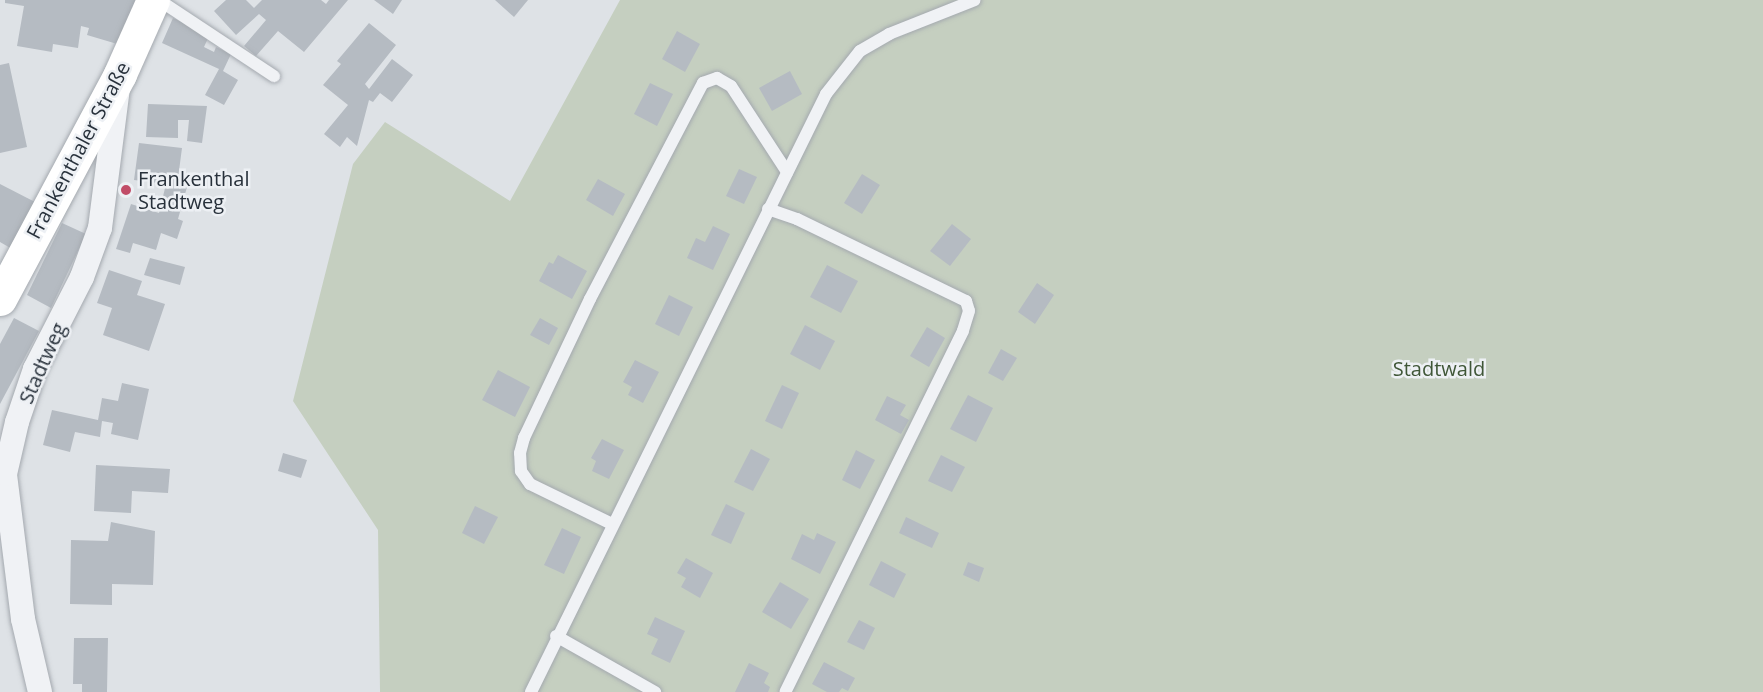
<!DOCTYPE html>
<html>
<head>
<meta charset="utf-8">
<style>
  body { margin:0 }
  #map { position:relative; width:1763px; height:692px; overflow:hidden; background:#dee2e6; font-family:"Open Sans",sans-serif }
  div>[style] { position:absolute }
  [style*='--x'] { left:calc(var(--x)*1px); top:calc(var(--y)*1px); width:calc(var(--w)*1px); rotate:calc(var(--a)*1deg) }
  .green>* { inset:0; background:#c5cfc0 }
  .building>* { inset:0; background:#b5bbc2 }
  .roads { filter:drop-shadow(0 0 2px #a4a9af) drop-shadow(0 0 2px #a4a9af) }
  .service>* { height:12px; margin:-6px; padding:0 6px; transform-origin:6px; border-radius:6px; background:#f0f2f5 }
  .minor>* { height:24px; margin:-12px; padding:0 12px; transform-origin:12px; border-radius:12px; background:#f0f2f5 }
  .secondary>* { height:33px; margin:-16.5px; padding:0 16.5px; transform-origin:16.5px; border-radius:16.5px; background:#fff }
  .dots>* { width:16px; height:16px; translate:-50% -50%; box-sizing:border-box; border:3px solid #edf0f4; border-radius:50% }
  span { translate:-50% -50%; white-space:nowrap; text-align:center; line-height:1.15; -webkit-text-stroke:5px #edf0f4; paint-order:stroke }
  .street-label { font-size:20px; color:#28313b }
  .poi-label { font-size:20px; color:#28313b }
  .left { translate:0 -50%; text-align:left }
  .park-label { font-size:20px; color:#3f5637 }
</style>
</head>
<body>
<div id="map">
  <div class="green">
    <i style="clip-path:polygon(620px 0,1763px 0,1763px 692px,380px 692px,378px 530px,293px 401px,353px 164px,385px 122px,510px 201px)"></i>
  </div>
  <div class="building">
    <i style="clip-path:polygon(5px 0,139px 0,124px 46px,87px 35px,89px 28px,81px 26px,78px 48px,53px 44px,52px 52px,17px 46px,24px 6px,5px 3px)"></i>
    <i style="clip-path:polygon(226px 0,246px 0,254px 8px,262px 0,321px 0,326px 4px,329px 0,348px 0,304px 52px,278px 31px,256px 56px,244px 46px,266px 20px,259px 14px,236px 35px,214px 11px)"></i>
    <i style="clip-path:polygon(374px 0,402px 0,393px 14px)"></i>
    <i style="clip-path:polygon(495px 0,528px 0,514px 17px)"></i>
    <i style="clip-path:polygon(173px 18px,210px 34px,204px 47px,214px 52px,216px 47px,231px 54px,223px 71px,238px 80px,224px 105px,205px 95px,219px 69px,162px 43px)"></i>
    <i style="clip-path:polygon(369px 23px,396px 45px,365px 84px,369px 89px,392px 59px,413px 75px,392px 102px,380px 93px,373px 102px,369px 100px,357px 146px,347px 137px,340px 147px,324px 134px,348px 105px,323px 85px,341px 64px,337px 61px)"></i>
    <i style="clip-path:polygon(677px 31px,700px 44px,685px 72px,662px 59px)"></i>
    <i style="clip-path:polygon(9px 63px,27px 147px,0 153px,0 65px)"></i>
    <i style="clip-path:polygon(790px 71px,802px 94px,772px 111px,759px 88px)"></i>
    <i style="clip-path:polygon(650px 83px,673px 94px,657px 126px,634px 114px)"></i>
    <i style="clip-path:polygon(148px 104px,207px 106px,202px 143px,187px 141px,189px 120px,178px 120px,178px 138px,146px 137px)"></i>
    <i style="clip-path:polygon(139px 143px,182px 148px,177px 186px,187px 187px,178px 219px,183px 221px,177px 239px,161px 233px,156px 250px,133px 243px,130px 253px,116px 249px,131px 204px,159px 213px,166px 184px,134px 180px)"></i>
    <i style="clip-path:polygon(739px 169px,757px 177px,744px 204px,726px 196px)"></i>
    <i style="clip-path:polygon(862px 174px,880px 185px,862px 214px,844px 203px)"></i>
    <i style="clip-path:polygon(598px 179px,625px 194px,613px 216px,586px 200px)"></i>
    <i style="clip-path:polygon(0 184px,35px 202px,12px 249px,0 242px)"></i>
    <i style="clip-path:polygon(62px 223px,86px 234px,51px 308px,27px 295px)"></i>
    <i style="clip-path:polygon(952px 224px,971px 239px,950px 266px,930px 251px)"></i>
    <i style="clip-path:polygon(713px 226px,730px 234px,713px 270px,687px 258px,696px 238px,705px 242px)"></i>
    <i style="clip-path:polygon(558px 255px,587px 271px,572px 299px,539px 281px,549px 262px,553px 264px)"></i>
    <i style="clip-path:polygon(150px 258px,185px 267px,180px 285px,144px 275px)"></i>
    <i style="clip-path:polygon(827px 265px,858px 281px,841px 313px,810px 297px)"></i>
    <i style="clip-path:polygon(109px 270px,142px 281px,137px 295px,165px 304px,149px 351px,103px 335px,112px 308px,97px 303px)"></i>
    <i style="clip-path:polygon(1037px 283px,1054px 295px,1035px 324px,1018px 312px)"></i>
    <i style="clip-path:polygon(669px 295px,693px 307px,679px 336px,655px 324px)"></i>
    <i style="clip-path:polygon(14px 318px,39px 331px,0 404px,0 344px)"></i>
    <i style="clip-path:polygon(540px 318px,558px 328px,549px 345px,530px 335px)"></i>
    <i style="clip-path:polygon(805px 325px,835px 341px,820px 370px,790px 354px)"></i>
    <i style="clip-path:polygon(927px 327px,945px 338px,929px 367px,910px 356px)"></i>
    <i style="clip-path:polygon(1001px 349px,1017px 358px,1003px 381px,988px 373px)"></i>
    <i style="clip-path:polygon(635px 360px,659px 372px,643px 403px,628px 395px,632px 387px,623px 382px)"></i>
    <i style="clip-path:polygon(498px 370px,530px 387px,515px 417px,482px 400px)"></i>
    <i style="clip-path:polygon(122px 383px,149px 389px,138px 440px,111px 434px,113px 423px,102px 421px,100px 437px,75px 432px,70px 452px,43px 445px,52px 410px,98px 420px,102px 398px,118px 401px)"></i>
    <i style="clip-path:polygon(782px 385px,799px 393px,782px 429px,765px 421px)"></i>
    <i style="clip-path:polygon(968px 395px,993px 408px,976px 442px,950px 429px)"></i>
    <i style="clip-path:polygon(887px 396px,906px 405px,900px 415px,909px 420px,901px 434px,875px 420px)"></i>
    <i style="clip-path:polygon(602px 439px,624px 450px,609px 479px,592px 471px,596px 461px,591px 458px)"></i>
    <i style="clip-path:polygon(751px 449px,770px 459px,753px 491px,734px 482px)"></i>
    <i style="clip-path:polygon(856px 450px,875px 460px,860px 489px,842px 480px)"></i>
    <i style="clip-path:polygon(283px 453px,307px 460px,301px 478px,278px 471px)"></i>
    <i style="clip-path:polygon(941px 455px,965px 467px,952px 492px,928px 481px)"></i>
    <i style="clip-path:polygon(96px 465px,170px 469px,168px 493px,132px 491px,131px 513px,94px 511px)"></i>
    <i style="clip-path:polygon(726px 504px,745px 513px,731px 544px,711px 535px)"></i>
    <i style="clip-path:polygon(475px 506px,498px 517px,484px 544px,462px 533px)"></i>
    <i style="clip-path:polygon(906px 517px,939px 533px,932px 548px,899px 533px)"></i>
    <i style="clip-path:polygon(111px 522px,155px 531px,153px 585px,112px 584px,112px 605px,70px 604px,71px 540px,108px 541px)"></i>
    <i style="clip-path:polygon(562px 528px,581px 537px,564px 574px,544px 565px)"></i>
    <i style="clip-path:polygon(817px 533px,836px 542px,820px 574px,791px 559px,802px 534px,814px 540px)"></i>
    <i style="clip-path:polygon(686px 558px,713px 573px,700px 598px,681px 587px,686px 578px,677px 573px)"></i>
    <i style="clip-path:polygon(881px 561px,906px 574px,894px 598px,869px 585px)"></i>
    <i style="clip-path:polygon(968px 562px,984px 568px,979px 582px,963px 575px)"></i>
    <i style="clip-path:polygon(780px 582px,809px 599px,791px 629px,762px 612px)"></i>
    <i style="clip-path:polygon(655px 617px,685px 631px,670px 663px,651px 654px,658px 639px,647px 634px)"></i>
    <i style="clip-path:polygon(859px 620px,875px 628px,864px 650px,847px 642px)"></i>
    <i style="clip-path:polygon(74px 638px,108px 638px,107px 692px,82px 692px,82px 684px,73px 684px)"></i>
    <i style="clip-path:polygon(824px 662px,855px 678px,848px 691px,842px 688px,839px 692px,827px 692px,812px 684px)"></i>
    <i style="clip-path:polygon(749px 663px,769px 673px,764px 683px,770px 687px,768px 692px,735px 692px)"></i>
  </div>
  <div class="roads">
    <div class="service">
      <i style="--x:159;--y:0;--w:138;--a:33.5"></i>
      <i style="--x:768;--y:209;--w:31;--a:19"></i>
      <i style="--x:797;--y:219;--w:188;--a:25.9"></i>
      <i style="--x:966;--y:301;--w:10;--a:73"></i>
      <i style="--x:969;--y:311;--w:21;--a:107"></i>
      <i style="--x:963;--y:331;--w:402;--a:116.2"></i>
      <i style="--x:612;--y:524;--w:91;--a:-154"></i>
      <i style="--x:530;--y:484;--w:16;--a:-125"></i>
      <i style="--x:521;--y:471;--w:18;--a:-93"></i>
      <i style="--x:520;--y:453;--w:16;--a:-75"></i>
      <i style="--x:524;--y:438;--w:154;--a:-64.6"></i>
      <i style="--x:590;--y:299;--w:244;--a:-62.4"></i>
      <i style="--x:703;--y:83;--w:15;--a:-20"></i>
      <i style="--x:717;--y:78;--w:16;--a:30"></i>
      <i style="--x:731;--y:86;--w:103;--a:56.9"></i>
      <i style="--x:556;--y:636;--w:114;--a:29.5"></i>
      <i style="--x:531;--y:692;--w:667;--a:-63.74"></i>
      <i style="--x:826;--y:94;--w:55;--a:-51.7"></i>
      <i style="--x:860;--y:51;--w:34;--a:-30"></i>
      <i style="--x:889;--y:34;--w:92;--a:-21.6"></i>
    </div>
    <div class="minor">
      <i style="--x:40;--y:692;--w:75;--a:-103.1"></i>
      <i style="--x:23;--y:619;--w:146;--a:-97.1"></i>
      <i style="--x:5;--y:474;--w:53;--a:-77"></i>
      <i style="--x:17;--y:422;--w:56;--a:-71.2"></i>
      <i style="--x:35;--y:369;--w:103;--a:-62.9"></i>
      <i style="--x:82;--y:277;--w:52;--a:-69.8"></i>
      <i style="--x:100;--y:228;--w:141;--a:-82.7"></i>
    </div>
    <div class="secondary">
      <i style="--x:0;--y:299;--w:255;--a:-61.9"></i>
      <i style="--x:120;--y:74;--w:81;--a:-66"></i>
    </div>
  </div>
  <div class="dots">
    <i style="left:126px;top:190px;background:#c14c67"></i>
  </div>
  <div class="street-label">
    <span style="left:78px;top:150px;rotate:-62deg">Frankenthaler Straße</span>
    <span style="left:42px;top:363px;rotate:-66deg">Stadtweg</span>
  </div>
  <div class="poi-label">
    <span class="left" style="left:138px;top:190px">Frankenthal<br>Stadtweg</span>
  </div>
  <div class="park-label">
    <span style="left:1439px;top:368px">Stadtwald</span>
  </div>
</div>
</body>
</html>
